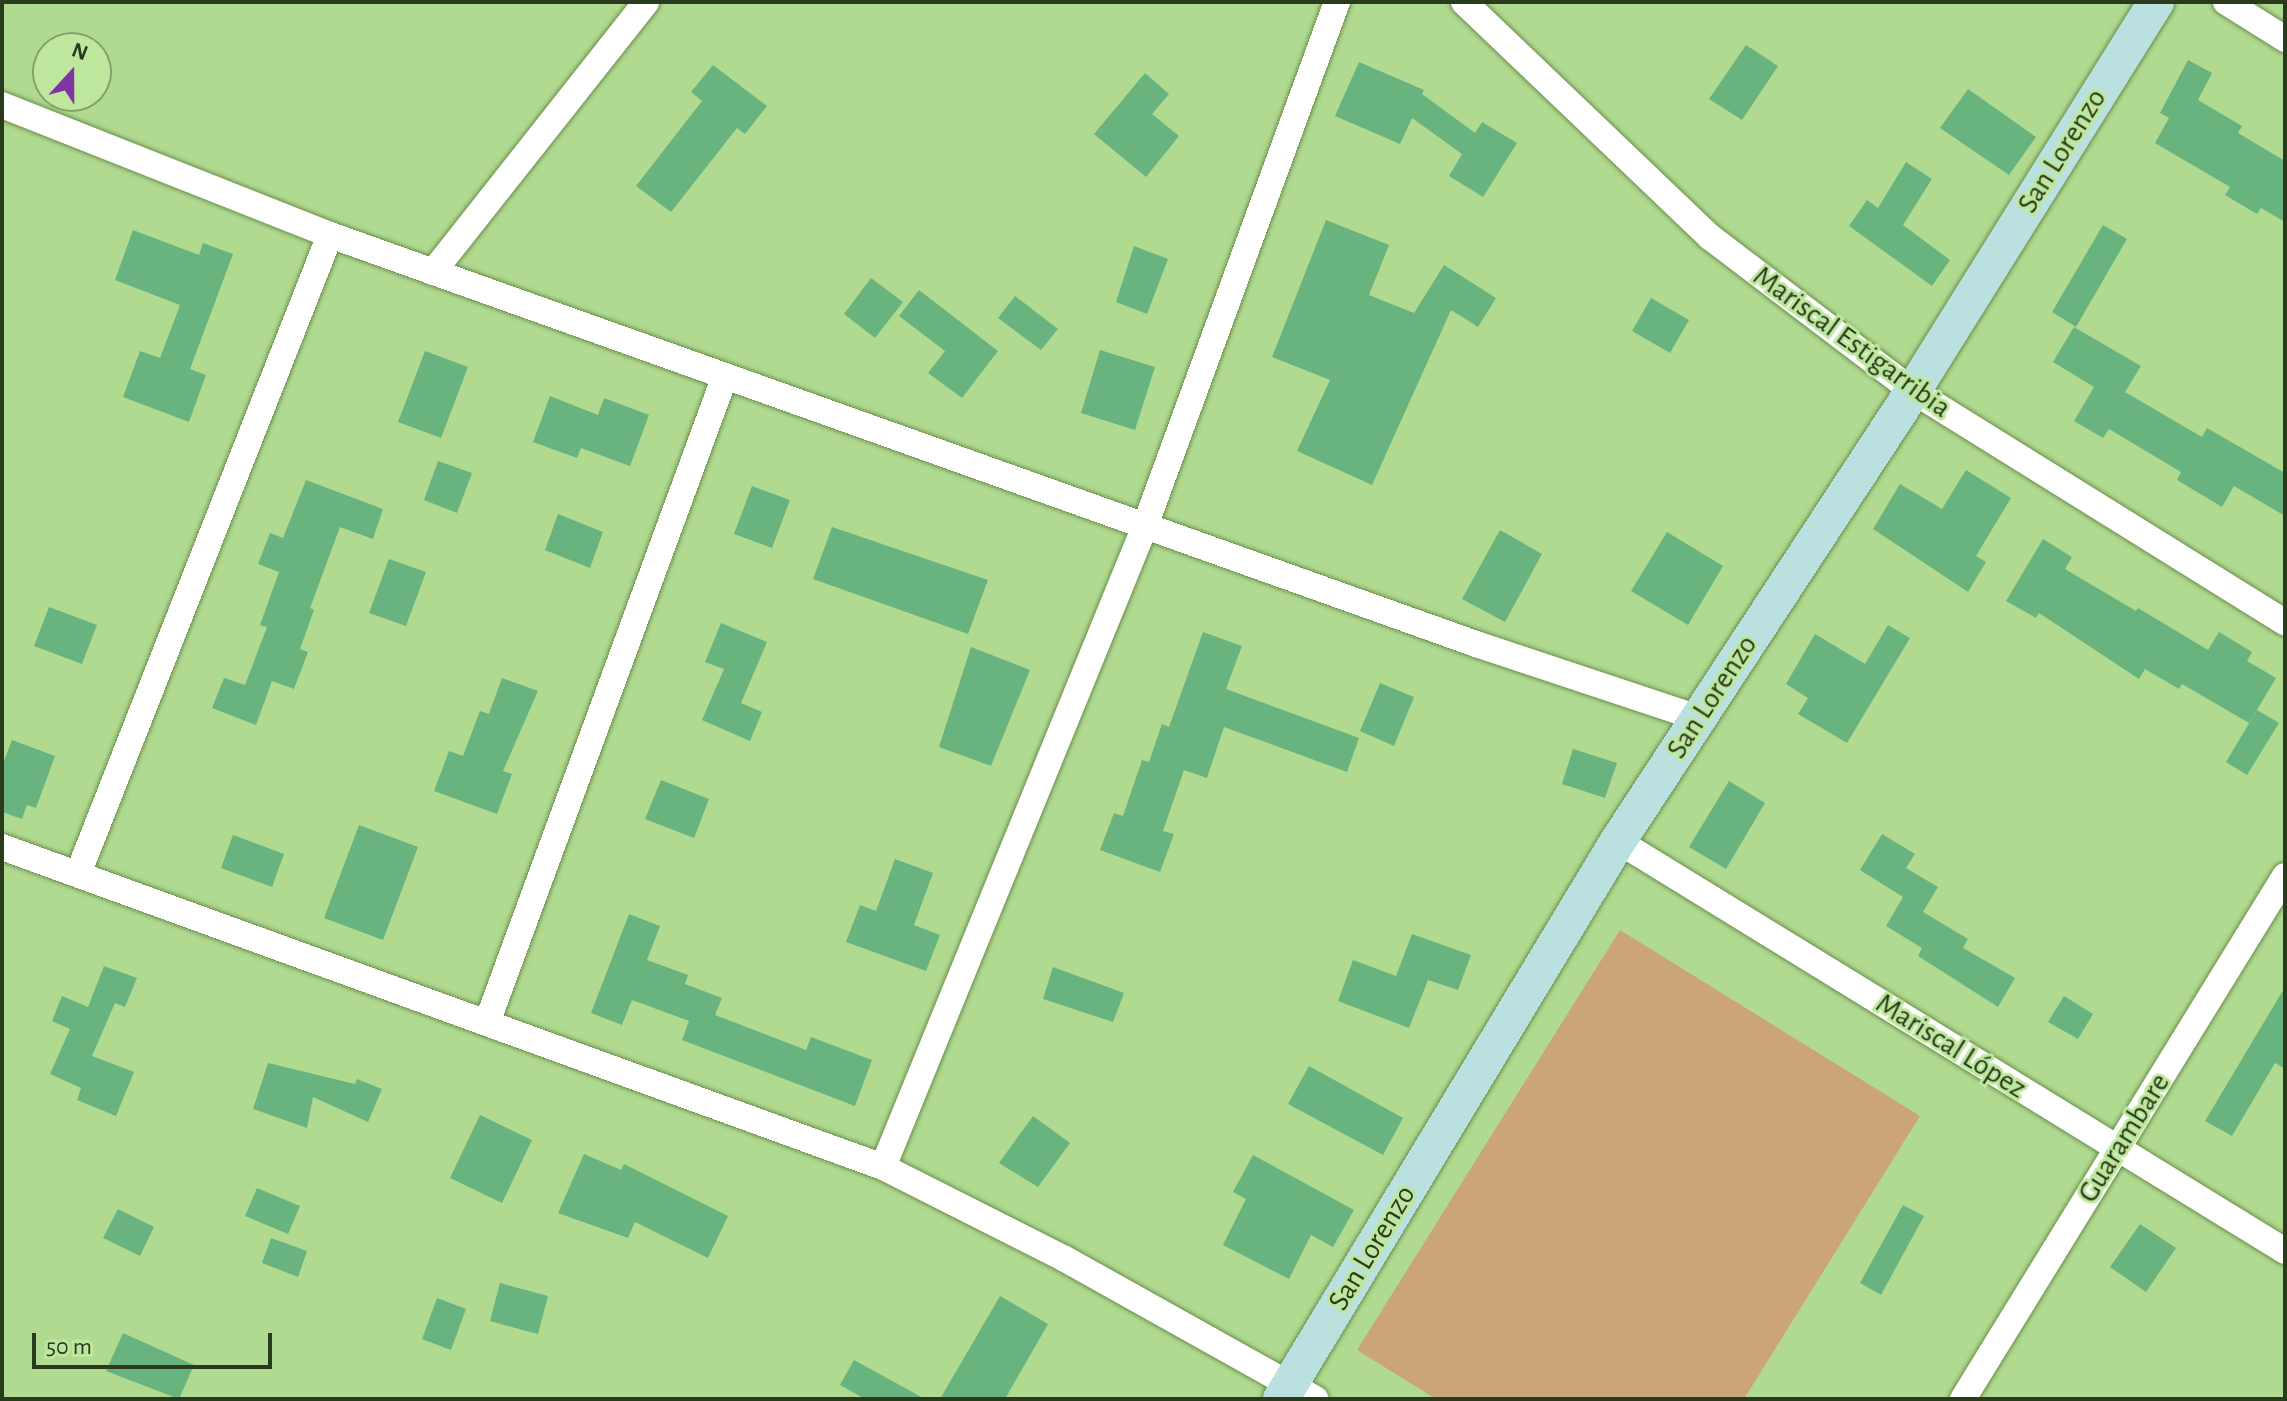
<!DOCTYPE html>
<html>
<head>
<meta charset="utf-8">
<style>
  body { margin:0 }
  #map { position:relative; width:2287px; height:1401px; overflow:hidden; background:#b1da91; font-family:"Alegreya Sans",sans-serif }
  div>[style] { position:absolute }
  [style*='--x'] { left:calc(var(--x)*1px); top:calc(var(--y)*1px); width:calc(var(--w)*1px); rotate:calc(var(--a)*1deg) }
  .green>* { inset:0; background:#cba576 }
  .building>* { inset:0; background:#69b37f }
  .roads { filter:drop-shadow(0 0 2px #698e49) drop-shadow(0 0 2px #698e49) }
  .street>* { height:26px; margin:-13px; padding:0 13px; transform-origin:13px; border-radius:13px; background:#fff }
  .secondary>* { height:36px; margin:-18px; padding:0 18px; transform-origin:18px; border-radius:18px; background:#bae1e0 }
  span { translate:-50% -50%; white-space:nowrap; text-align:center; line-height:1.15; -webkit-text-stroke:6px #bee79e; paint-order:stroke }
  .street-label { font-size:30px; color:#2a3b1d }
  .frame { position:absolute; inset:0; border:4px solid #2a3b1d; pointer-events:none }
  .north { position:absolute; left:32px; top:32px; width:80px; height:80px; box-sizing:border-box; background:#bee79e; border:2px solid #83a26a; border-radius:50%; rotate:21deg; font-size:22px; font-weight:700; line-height:32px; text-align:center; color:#2a3b1d }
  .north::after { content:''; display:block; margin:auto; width:28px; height:36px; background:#8034a6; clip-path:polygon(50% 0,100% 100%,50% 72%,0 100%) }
  .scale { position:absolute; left:32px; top:1333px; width:240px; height:36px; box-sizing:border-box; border:4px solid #2a3b1d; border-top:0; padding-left:10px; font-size:24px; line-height:28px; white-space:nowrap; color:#2a3b1d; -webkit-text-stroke:6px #bee79e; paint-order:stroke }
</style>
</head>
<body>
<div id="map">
  <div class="green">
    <i style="clip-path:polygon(1620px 930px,1920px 1116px,1744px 1399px,1436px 1399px,1357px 1350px)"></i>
  </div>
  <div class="building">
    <i style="clip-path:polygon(1746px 45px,1778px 66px,1742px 120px,1709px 99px)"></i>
    <i style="clip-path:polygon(2188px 60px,2212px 73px,2198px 100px,2242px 126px,2238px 133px,2285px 161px,2285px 222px,2261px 208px,2257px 214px,2225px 195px,2230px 187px,2155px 143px,2169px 118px,2160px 113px)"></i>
    <i style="clip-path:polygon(1359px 62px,1424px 90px,1422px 94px,1475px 133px,1482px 122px,1517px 143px,1483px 197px,1449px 176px,1462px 154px,1412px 118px,1400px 144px,1335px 116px)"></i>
    <i style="clip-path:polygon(713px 65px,767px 106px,745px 134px,737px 128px,671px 212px,636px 186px,702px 101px,691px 92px)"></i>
    <i style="clip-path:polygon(1145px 73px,1169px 94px,1152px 114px,1179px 136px,1146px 177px,1094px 134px)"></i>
    <i style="clip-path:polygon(1968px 89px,2036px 137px,2009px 175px,1940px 128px)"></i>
    <i style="clip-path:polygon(1906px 162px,1932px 179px,1903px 225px,1950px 260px,1932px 286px,1849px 226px,1867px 200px,1878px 208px)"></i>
    <i style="clip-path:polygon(1326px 220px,1389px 245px,1369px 295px,1414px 313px,1444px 265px,1496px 298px,1478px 327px,1451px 310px,1372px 485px,1297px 451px,1330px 380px,1272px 357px)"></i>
    <i style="clip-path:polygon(2103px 225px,2127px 239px,2076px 327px,2052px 312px)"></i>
    <i style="clip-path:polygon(133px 230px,199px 255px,203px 243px,233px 254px,190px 369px,206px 375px,189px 422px,123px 397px,140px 351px,160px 358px,180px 305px,115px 280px)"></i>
    <i style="clip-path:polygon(1134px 246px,1168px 259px,1147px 314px,1116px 302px)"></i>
    <i style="clip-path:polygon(871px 278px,903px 302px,875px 338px,844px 314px)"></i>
    <i style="clip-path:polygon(919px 290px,998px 351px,962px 398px,928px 373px,945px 351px,899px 316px)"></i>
    <i style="clip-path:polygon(1015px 296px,1058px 329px,1041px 350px,998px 318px)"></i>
    <i style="clip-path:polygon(1651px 298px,1689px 320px,1670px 353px,1632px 331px)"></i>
    <i style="clip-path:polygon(2074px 327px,2141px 366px,2125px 392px,2202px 437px,2207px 428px,2285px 473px,2285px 516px,2234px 486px,2222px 507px,2177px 480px,2181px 472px,2109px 429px,2103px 438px,2074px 421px,2094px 387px,2053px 362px)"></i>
    <i style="clip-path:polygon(1100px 350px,1155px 367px,1135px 430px,1081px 413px)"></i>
    <i style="clip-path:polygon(425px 351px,468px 367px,441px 438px,398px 422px)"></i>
    <i style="clip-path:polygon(550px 396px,598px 415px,604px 398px,649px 415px,630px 466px,581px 448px,577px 458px,533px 442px)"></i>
    <i style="clip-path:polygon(438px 461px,472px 473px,457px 513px,424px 500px)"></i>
    <i style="clip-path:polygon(1966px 470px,2011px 498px,1976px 556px,1986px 562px,1968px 592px,1873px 529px,1900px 484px,1942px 509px)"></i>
    <i style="clip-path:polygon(306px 480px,383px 509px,373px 539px,340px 527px,310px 608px,314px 610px,300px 649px,308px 652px,294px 689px,272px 681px,256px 725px,212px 708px,224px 678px,245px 685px,267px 627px,260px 625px,279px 572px,258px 564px,270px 533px,283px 538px)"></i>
    <i style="clip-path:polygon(752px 486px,790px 500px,772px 548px,734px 534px)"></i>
    <i style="clip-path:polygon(558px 514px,603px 532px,590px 568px,545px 550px)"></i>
    <i style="clip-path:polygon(832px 527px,988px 580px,968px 634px,813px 579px)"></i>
    <i style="clip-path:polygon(1500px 530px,1542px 554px,1505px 622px,1462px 599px)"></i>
    <i style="clip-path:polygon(1667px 532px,1723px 566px,1688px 625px,1631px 591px)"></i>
    <i style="clip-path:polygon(2043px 539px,2072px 557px,2065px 569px,2136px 611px,2138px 608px,2208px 650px,2219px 632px,2252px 652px,2247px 661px,2276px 678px,2249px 723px,2182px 684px,2179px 689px,2145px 669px,2139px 679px,2039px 613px,2036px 618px,2006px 601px)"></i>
    <i style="clip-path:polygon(389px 559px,426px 572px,406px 626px,369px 613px)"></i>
    <i style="clip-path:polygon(49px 607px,97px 625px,82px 664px,34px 646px)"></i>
    <i style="clip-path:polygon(721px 623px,767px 642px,741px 703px,762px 712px,750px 741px,702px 720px,724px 669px,705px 662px)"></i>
    <i style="clip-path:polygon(1888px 625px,1910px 638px,1847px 743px,1798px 714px,1808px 698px,1786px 684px,1815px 634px,1865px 664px)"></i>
    <i style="clip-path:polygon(1203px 632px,1242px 646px,1226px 689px,1359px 738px,1347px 772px,1224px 727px,1207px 778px,1184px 770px,1163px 831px,1174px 834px,1160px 872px,1100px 850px,1114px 813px,1123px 816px,1142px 760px,1149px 762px,1162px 724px,1169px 727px)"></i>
    <i style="clip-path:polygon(971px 647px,1030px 670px,991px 766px,939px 747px)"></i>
    <i style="clip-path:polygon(502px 678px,538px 691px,503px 771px,512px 774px,497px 814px,434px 791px,449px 751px,463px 756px,480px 711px,489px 714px)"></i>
    <i style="clip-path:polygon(1380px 683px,1414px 697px,1394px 746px,1360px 731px)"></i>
    <i style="clip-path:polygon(2257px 710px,2279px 723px,2247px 775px,2226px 762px)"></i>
    <i style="clip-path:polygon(12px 740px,55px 756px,36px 808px,27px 805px,22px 819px,2px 812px,2px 766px)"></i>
    <i style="clip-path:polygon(1573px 749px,1617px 763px,1605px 798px,1562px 784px)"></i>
    <i style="clip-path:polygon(661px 780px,709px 799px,694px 838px,645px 819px)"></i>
    <i style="clip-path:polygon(1729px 781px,1765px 803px,1726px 869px,1689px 847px)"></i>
    <i style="clip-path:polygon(359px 825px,418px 847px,383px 940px,324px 918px)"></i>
    <i style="clip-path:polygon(1882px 834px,1915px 854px,1906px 868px,1938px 887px,1923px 912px,1968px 939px,1963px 948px,2015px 978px,1998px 1007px,1918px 956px,1922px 948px,1886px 926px,1903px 897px,1860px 870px)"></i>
    <i style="clip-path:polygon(233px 835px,284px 854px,272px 887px,221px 868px)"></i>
    <i style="clip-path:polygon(895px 859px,933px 873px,914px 925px,940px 935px,926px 971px,846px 942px,860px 905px,876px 911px)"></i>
    <i style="clip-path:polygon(629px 914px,660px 926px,647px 960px,688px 975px,685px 984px,722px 998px,715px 1015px,806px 1050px,811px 1037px,872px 1060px,855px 1106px,682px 1040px,689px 1021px,632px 1000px,622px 1025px,591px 1013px)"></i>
    <i style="clip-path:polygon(1412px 934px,1471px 955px,1458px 990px,1428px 980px,1409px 1028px,1338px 1001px,1353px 960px,1396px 976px)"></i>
    <i style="clip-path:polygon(104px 966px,137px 978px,125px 1007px,115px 1003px,92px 1056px,134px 1072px,116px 1116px,77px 1100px,81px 1088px,50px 1074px,70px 1029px,52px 1021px,62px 996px,88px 1007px)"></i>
    <i style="clip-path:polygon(1053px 967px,1124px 993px,1113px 1022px,1043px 999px)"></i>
    <i style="clip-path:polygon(2285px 987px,2285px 1069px,2275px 1063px,2232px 1136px,2205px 1121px)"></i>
    <i style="clip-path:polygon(2064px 996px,2093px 1014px,2078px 1039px,2048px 1022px)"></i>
    <i style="clip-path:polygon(268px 1063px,355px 1084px,357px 1079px,382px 1089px,368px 1122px,313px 1097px,307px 1128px,253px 1109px)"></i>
    <i style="clip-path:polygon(1309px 1066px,1403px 1118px,1383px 1155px,1288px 1104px)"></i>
    <i style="clip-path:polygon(480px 1115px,532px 1140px,502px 1203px,450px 1178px)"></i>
    <i style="clip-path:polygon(1033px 1116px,1070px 1143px,1038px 1187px,999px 1163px)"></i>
    <i style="clip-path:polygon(584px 1154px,621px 1170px,624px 1164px,728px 1216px,708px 1258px,635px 1222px,628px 1238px,558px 1213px)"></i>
    <i style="clip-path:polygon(1253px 1155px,1354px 1210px,1333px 1247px,1311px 1235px,1289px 1279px,1223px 1245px,1246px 1199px,1233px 1192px)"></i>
    <i style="clip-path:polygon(257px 1188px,300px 1206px,288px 1234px,245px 1216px)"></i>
    <i style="clip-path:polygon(1903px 1205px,1924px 1216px,1881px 1295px,1860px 1283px)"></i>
    <i style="clip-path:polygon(118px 1209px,154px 1227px,140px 1256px,103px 1238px)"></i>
    <i style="clip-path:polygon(2140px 1224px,2176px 1248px,2146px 1292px,2110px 1267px)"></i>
    <i style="clip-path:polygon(271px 1238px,307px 1251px,298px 1277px,262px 1263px)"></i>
    <i style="clip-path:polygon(500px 1283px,548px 1296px,538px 1334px,490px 1321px)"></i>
    <i style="clip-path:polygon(1000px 1296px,1048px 1324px,1005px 1399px,940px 1399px)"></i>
    <i style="clip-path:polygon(437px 1298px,466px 1309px,451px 1350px,422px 1339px)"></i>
    <i style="clip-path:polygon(123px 1333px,194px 1365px,179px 1399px,106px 1371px)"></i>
    <i style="clip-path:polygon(854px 1360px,925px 1399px,865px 1399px,840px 1385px)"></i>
  </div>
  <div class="roads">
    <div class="street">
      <i style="--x:1464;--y:2;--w:340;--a:43.7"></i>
      <i style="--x:1710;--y:237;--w:255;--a:37.2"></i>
      <i style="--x:1913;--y:391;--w:438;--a:31.9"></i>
      <i style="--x:2226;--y:2;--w:70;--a:32.1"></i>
      <i style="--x:2;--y:105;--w:353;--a:21.6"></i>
      <i style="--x:330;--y:235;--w:1217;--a:19.64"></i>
      <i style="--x:1476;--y:644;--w:235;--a:18.4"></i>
      <i style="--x:433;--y:272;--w:344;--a:-51.7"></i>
      <i style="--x:1618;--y:841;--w:783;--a:31.58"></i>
      <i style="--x:2;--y:847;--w:937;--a:19.96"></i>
      <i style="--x:883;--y:1167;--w:204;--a:26.8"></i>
      <i style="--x:1065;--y:1259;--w:287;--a:29.2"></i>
      <i style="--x:78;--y:874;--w:687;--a:-68.48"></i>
      <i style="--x:488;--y:1020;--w:686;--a:-69.8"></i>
      <i style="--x:883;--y:1167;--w:692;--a:-67.77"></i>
      <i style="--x:1145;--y:526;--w:558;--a:-69.88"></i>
      <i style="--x:1963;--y:1399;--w:614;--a:-58.38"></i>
    </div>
    <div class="secondary">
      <i style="--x:1281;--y:1399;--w:652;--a:-58.87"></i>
      <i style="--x:1618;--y:841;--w:538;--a:-56.75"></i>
      <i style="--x:1913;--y:391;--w:459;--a:-58"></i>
    </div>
  </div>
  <div class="street-label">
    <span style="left:2062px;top:151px;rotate:-58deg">San Lorenzo</span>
    <span style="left:1852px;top:342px;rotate:36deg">Mariscal Estigarribia</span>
    <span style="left:1712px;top:697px;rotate:-57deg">San Lorenzo</span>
    <span style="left:1951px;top:1046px;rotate:32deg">Mariscal López</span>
    <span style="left:2124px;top:1138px;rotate:-58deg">Guarambare</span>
    <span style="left:1372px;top:1248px;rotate:-59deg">San Lorenzo</span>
  </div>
  <div class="frame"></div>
  <div class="north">N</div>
  <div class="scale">50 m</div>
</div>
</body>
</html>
